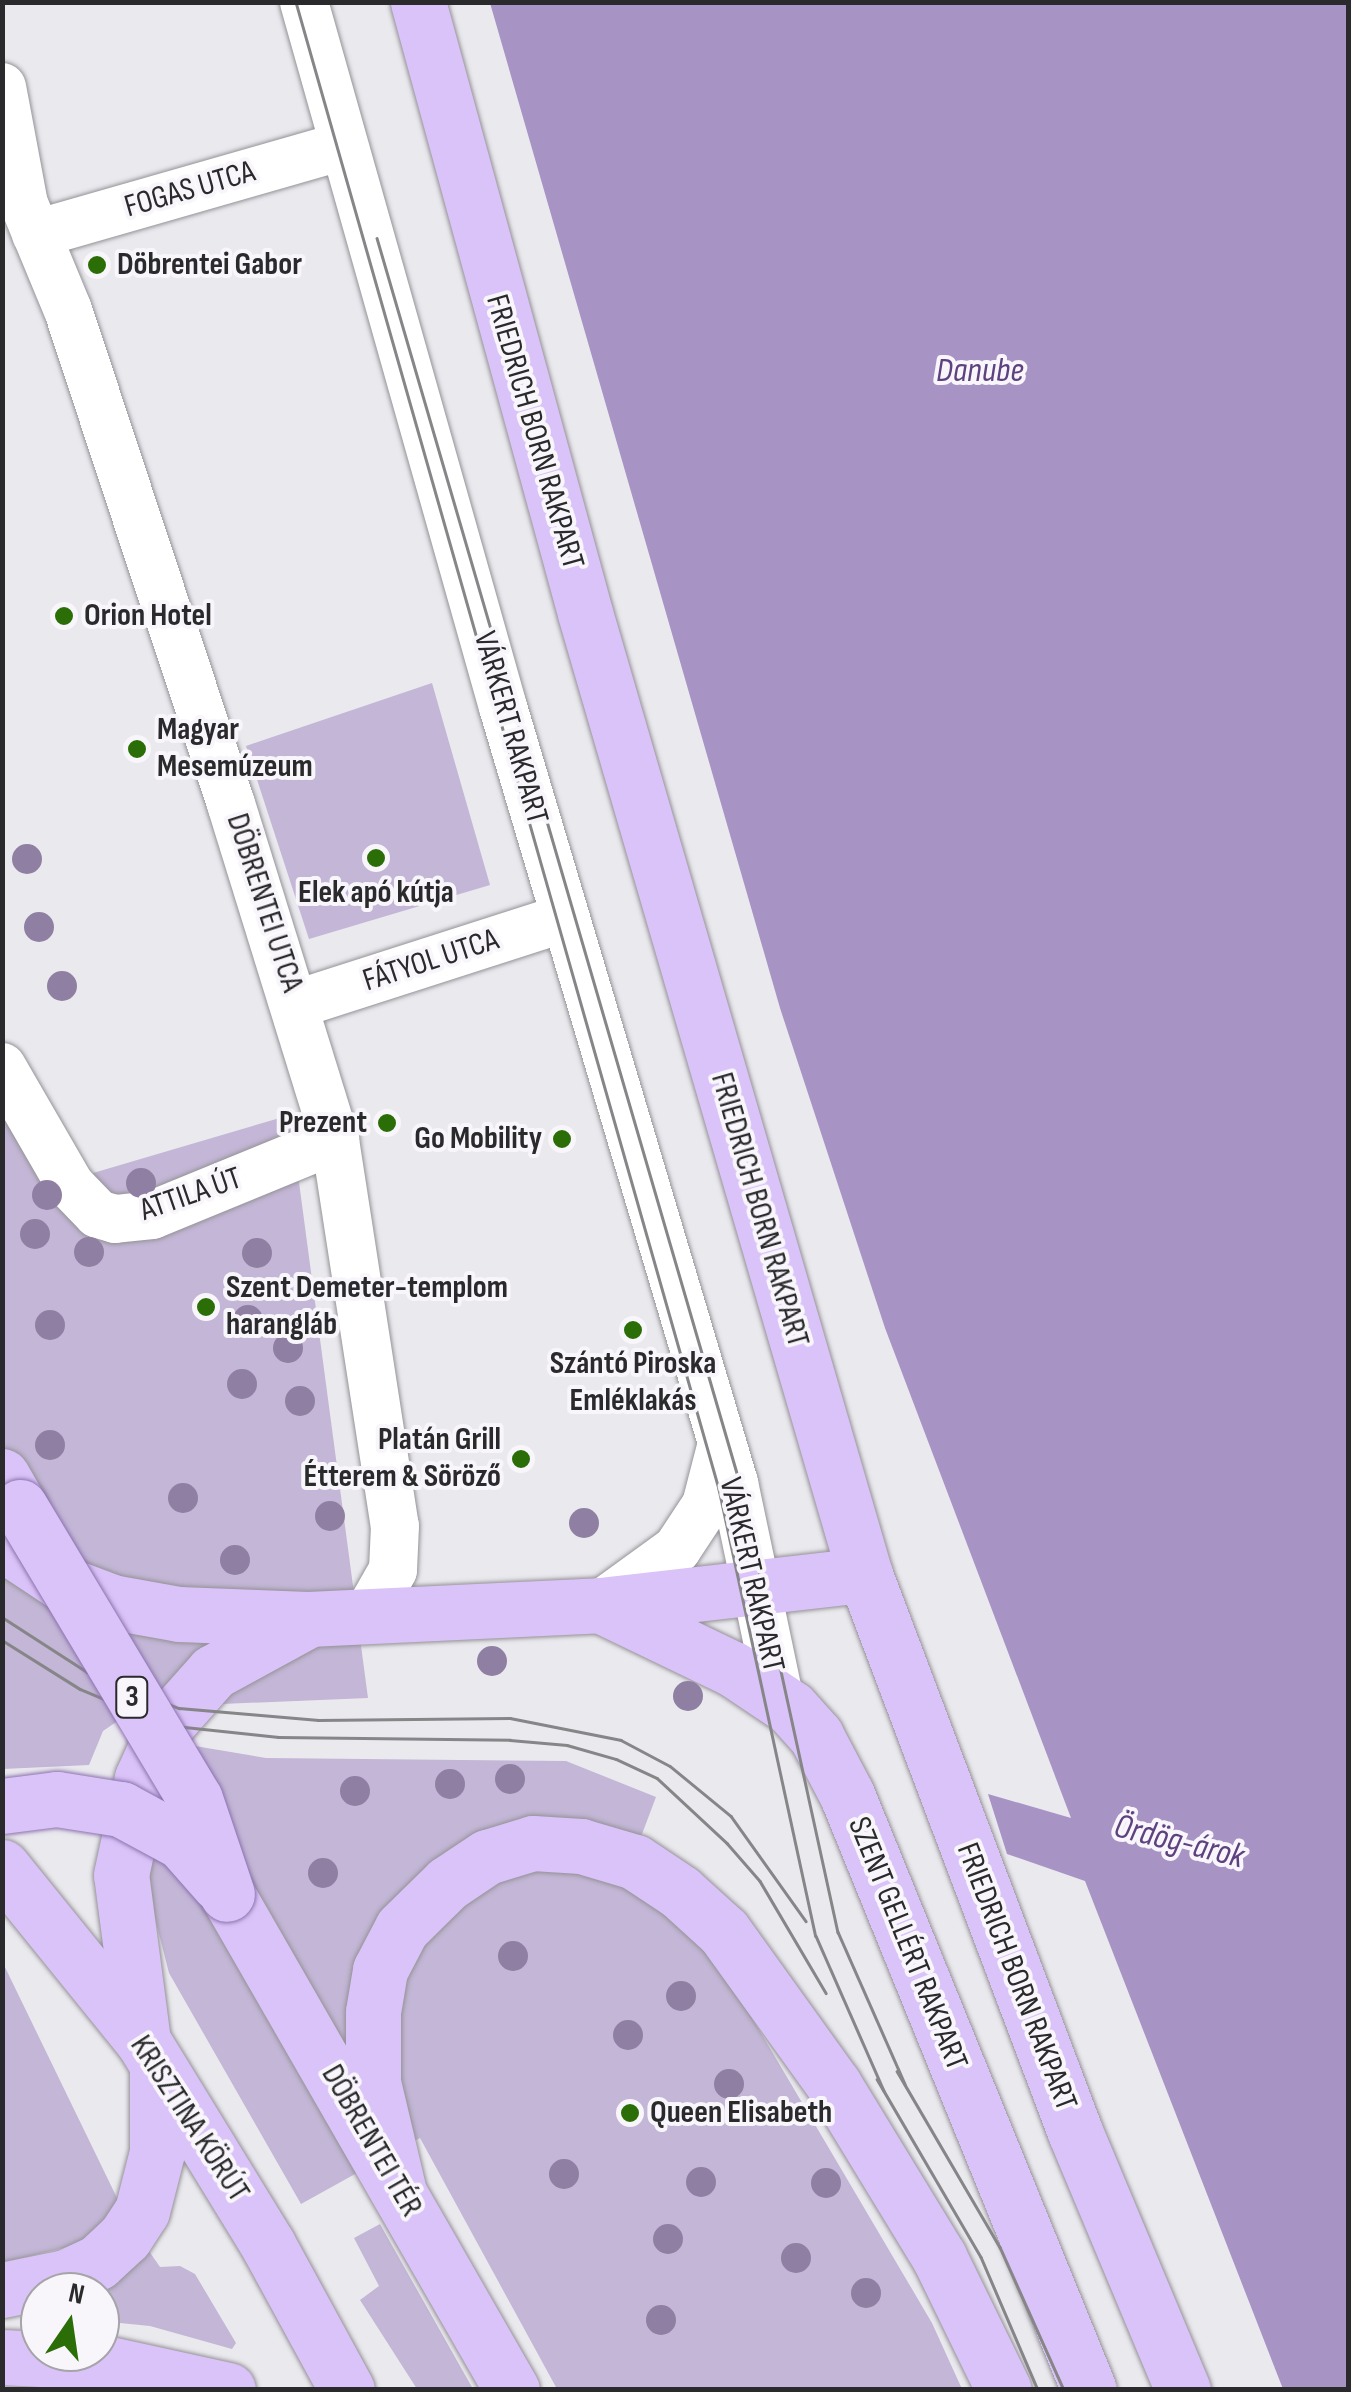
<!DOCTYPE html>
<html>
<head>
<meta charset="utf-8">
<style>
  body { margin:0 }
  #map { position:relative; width:1351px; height:2392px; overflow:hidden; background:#eae9ee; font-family:"Sofia Sans Condensed",sans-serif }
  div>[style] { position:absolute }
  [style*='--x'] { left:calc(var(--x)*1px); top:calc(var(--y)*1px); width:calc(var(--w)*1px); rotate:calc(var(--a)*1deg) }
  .green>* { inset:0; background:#c3b6d6 }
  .water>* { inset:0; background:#a793c4 }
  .roads { filter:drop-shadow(0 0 2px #949297) drop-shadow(0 0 2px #949297) }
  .minor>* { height:48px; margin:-24px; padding:0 24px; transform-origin:24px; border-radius:24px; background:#fff }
  .major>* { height:55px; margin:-27.5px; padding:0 27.5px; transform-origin:27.5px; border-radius:27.5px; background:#dac3f8 }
  .tram>* { height:2.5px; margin:-1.25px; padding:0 1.25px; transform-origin:1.25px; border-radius:1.25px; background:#868588 }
  .bridges { filter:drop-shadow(0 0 2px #8c73ae) drop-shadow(0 0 2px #8c73ae) }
  .major-bridge>* { height:55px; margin:-27.5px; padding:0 27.5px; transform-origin:27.5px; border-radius:27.5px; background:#dac3f8 }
  .trees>* { width:30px; height:30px; margin:-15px; border-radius:50%; background:#8f7fa2 }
  .dots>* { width:28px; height:28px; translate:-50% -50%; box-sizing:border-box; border:5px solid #f8f6fb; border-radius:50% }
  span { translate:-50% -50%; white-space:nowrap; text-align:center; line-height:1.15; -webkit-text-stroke:8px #f8f6fb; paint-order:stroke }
  .shield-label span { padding:2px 8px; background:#f8f6fb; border:2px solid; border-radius:8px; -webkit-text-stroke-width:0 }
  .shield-label { font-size:30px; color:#2a292b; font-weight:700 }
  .street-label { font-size:32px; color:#2a292b }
  .poi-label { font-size:32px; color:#2a292b; font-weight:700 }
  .left { translate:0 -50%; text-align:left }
  .right { translate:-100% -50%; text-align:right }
  .water-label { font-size:35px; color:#5e4280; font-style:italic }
  .frame { position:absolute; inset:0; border:5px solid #2a292b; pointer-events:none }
  .north { position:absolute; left:20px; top:2272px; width:100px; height:100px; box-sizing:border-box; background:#f8f6fb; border:2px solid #a6a4a8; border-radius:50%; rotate:13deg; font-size:28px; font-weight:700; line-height:40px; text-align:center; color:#2a292b }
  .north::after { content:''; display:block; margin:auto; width:35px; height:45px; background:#2b6e07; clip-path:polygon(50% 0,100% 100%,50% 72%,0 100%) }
</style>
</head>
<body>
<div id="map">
  <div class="green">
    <i style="clip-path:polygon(432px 683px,490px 885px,309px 939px,246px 746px)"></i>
    <i style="clip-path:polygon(2px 1114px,49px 1186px,290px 1115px,368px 1698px,222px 1704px,218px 1692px,163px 1690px,103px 1731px,89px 1765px,3px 1769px)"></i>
    <i style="clip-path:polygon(189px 1745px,266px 1758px,566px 1761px,656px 1797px,622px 1887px,671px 1916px,725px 1972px,932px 2323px,962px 2389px,557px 2389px,420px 2138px,301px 2204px,169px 1973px,151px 1903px,142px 1860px)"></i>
    <i style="clip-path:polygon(2px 1961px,119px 2202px,83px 2243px,2px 2263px)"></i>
    <i style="clip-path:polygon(380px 2224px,473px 2389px,417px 2389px,360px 2300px,379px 2286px,354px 2238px)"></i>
    <i style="clip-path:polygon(142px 2241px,160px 2267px,180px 2266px,195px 2274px,236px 2343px,232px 2349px,150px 2326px,100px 2321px,100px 2292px,67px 2292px)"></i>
  </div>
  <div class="water">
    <i style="clip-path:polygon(490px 3px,1348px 3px,1348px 2389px,1283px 2389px,1085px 1881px,1007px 1854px,988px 1794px,1071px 1818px,885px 1328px,780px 1008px)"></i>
  </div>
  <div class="roads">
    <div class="minor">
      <i style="--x:304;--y:2;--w:733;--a:74.24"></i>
      <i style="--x:503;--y:707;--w:810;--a:73.42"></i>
      <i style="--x:734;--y:1483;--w:223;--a:78.1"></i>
      <i style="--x:2;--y:87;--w:119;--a:79.4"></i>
      <i style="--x:24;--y:204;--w:115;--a:67.5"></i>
      <i style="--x:68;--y:310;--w:520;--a:71.74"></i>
      <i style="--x:231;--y:804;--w:352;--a:72.8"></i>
      <i style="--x:335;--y:1140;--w:391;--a:81.2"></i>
      <i style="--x:395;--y:1526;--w:44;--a:92.6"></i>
      <i style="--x:393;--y:1570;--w:56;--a:119.7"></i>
      <i style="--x:36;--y:234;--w:319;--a:-16"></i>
      <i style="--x:297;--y:1004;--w:281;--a:-17.8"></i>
      <i style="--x:2;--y:1067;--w:136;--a:60"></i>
      <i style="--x:70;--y:1185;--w:40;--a:46"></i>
      <i style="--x:98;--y:1214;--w:18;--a:16"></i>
      <i style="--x:115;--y:1219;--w:37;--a:-6"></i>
      <i style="--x:152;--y:1215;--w:198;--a:-22.3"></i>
      <i style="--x:600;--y:1605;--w:95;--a:-36"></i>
      <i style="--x:677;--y:1549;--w:53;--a:-56.6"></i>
      <i style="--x:706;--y:1505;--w:56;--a:-75.5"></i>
    </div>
    <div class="major">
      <i style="--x:418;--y:2;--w:633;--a:74.71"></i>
      <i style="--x:585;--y:613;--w:1002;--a:73.77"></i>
      <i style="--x:865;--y:1575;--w:595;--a:69.34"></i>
      <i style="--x:1075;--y:2132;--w:280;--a:67.3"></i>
      <i style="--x:2;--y:1476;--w:36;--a:60"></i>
      <i style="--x:2;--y:1543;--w:72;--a:33.7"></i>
      <i style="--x:62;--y:1583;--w:53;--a:20.8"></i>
      <i style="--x:112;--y:1602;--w:68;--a:10.2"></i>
      <i style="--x:179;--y:1614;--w:129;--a:2.2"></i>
      <i style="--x:308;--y:1619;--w:292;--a:-2.7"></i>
      <i style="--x:600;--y:1605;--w:267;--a:-6.5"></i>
      <i style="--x:600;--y:1605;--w:148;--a:25.7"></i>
      <i style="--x:733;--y:1669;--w:70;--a:33.9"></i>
      <i style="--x:791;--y:1708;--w:38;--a:48"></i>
      <i style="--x:816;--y:1736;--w:67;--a:62.3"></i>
      <i style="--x:847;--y:1795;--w:642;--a:67.87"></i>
      <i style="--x:2;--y:1867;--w:224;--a:51"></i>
      <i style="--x:143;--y:2041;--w:239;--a:58.5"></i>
      <i style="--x:268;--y:2245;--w:165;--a:61.4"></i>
      <i style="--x:227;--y:1894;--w:572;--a:60.12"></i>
      <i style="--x:143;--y:2041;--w:167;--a:-97.5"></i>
      <i style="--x:121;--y:1875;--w:99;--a:-77.8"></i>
      <i style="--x:142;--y:1778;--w:58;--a:-65.6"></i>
      <i style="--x:166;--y:1725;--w:71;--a:-48.4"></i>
      <i style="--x:213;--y:1672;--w:106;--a:-28.7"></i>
      <i style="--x:398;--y:2188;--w:109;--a:-103.3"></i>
      <i style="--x:373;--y:2082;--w:70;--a:-90"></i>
      <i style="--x:373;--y:2012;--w:43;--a:-80.5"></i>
      <i style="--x:380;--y:1970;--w:47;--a:-62.4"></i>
      <i style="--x:402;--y:1928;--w:64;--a:-44.4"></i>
      <i style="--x:448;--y:1883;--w:47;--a:-33.7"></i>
      <i style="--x:487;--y:1857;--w:48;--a:-16.9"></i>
      <i style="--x:533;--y:1843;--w:48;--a:3.6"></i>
      <i style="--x:581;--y:1846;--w:56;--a:16.5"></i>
      <i style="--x:635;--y:1862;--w:54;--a:33.7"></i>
      <i style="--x:680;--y:1892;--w:59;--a:42.3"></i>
      <i style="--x:724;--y:1932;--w:188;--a:54.3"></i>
      <i style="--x:834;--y:2085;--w:202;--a:58.6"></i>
      <i style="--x:939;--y:2257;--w:148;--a:64"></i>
      <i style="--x:2;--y:2290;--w:65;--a:-11.5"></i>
      <i style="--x:66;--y:2277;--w:35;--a:-25"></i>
      <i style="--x:98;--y:2262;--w:37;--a:-43"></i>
      <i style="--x:125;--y:2237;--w:31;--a:-57"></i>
      <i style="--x:142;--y:2211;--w:61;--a:-75.7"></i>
      <i style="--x:157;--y:2152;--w:87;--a:-90"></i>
      <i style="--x:2;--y:2357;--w:98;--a:2.9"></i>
      <i style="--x:100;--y:2362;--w:131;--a:12.3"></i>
    </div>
  </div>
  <div class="tram">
    <i style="--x:296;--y:2;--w:1546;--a:74.12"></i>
    <i style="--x:719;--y:1489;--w:457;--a:77.8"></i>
    <i style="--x:816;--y:1936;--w:169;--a:66.3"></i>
    <i style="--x:377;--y:238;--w:1297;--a:73.75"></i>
    <i style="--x:740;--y:1483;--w:460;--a:77.7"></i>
    <i style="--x:838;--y:1932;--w:166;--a:66.2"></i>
    <i style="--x:2;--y:1617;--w:101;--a:32.9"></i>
    <i style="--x:87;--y:1672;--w:99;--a:21.4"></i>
    <i style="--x:179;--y:1708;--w:140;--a:4.9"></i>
    <i style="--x:318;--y:1720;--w:192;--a:-0.6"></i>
    <i style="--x:510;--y:1718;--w:113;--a:11.2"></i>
    <i style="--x:621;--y:1740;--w:55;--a:28"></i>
    <i style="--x:670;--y:1766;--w:79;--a:39.3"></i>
    <i style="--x:731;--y:1816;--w:129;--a:54.5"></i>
    <i style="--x:2;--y:1640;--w:92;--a:32.1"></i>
    <i style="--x:80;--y:1689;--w:93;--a:22.7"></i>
    <i style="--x:166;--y:1725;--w:113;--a:6.1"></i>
    <i style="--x:278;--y:1737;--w:232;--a:0.7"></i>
    <i style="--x:510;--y:1740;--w:57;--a:5"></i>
    <i style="--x:567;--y:1745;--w:51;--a:15.9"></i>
    <i style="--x:616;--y:1759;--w:45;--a:24.9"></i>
    <i style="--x:657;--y:1778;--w:96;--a:42.9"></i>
    <i style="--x:727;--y:1843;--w:50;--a:49"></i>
    <i style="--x:760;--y:1881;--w:130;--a:59.5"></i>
    <i style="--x:897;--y:2071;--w:204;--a:59.7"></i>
    <i style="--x:1000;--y:2247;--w:157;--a:65.9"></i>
    <i style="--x:877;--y:2079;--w:206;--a:59.7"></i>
    <i style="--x:981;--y:2257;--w:145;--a:66.8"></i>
  </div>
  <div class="bridges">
    <div class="major-bridge">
      <i style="--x:20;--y:1507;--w:340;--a:59.1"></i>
      <i style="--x:195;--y:1799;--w:100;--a:71.4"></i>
      <i style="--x:2;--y:1806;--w:55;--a:-7.3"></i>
      <i style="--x:57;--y:1799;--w:65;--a:8.9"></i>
      <i style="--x:121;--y:1809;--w:69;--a:28.4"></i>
      <i style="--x:182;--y:1842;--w:56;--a:48.6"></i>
    </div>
  </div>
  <div class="trees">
    <i style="left:27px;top:859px"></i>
    <i style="left:39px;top:927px"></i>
    <i style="left:62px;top:986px"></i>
    <i style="left:141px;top:1183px"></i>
    <i style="left:47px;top:1195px"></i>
    <i style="left:35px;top:1234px"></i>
    <i style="left:89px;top:1252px"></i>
    <i style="left:257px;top:1253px"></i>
    <i style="left:248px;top:1320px"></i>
    <i style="left:50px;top:1325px"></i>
    <i style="left:288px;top:1348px"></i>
    <i style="left:242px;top:1384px"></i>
    <i style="left:300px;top:1401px"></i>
    <i style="left:50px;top:1445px"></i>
    <i style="left:183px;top:1498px"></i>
    <i style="left:330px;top:1516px"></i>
    <i style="left:584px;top:1523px"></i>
    <i style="left:235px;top:1560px"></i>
    <i style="left:492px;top:1661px"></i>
    <i style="left:688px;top:1696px"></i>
    <i style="left:510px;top:1779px"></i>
    <i style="left:450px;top:1784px"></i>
    <i style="left:355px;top:1791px"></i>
    <i style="left:323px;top:1873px"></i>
    <i style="left:513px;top:1956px"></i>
    <i style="left:681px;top:1996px"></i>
    <i style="left:628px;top:2035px"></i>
    <i style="left:729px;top:2084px"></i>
    <i style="left:564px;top:2174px"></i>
    <i style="left:701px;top:2182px"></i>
    <i style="left:826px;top:2183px"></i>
    <i style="left:668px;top:2239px"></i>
    <i style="left:796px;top:2258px"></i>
    <i style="left:866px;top:2293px"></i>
    <i style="left:661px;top:2320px"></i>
  </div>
  <div class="dots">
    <i style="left:97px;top:265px;background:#2b6e07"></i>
    <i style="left:64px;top:616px;background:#2b6e07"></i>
    <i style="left:137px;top:749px;background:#2b6e07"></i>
    <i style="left:376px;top:858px;background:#2b6e07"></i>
    <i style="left:387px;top:1123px;background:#2b6e07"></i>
    <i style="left:562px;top:1139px;background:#2b6e07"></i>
    <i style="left:206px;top:1307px;background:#2b6e07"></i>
    <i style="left:633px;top:1330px;background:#2b6e07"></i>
    <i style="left:521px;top:1459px;background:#2b6e07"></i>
    <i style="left:630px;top:2113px;background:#2b6e07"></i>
  </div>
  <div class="shield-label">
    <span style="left:132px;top:1697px">3</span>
  </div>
  <div class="street-label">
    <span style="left:190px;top:190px;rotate:-16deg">FOGAS UTCA</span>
    <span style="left:534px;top:432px;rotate:74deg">FRIEDRICH BORN RAKPART</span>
    <span style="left:510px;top:728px;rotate:74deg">VÁRKERT RAKPART</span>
    <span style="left:264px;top:903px;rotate:72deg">DÖBRENTEI UTCA</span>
    <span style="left:431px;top:961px;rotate:-18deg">FÁTYOL UTCA</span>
    <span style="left:191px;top:1195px;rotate:-19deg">ATTILA ÚT</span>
    <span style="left:759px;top:1210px;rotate:74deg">FRIEDRICH BORN RAKPART</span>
    <span style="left:751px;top:1575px;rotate:77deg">VÁRKERT RAKPART</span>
    <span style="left:907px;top:1944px;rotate:68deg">SZENT GELLÉRT RAKPART</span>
    <span style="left:1016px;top:1977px;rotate:69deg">FRIEDRICH BORN RAKPART</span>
    <span style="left:189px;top:2119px;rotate:57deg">KRISZTINA KÖRÚT</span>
    <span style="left:371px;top:2141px;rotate:60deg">DÖBRENTEI TÉR</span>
  </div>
  <div class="poi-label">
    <span class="left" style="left:117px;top:265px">Döbrentei Gabor</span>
    <span class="left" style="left:84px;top:616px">Orion Hotel</span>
    <span class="left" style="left:157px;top:749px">Magyar<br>Mesemúzeum</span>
    <span style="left:376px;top:893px">Elek apó kútja</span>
    <span class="right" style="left:367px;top:1123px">Prezent</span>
    <span class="right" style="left:542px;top:1139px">Go Mobility</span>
    <span class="left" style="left:226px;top:1307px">Szent Demeter-templom<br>harangláb</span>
    <span style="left:633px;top:1383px">Szántó Piroska<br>Emléklakás</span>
    <span class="right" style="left:501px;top:1459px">Platán Grill<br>Étterem &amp; Söröző</span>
    <span class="left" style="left:650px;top:2113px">Queen Elisabeth</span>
  </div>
  <div class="water-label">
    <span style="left:980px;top:371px">Danube</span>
    <span style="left:1179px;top:1842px;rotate:14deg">Ördög-árok</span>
  </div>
  <div class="frame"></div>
  <div class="north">N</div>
</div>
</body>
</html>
